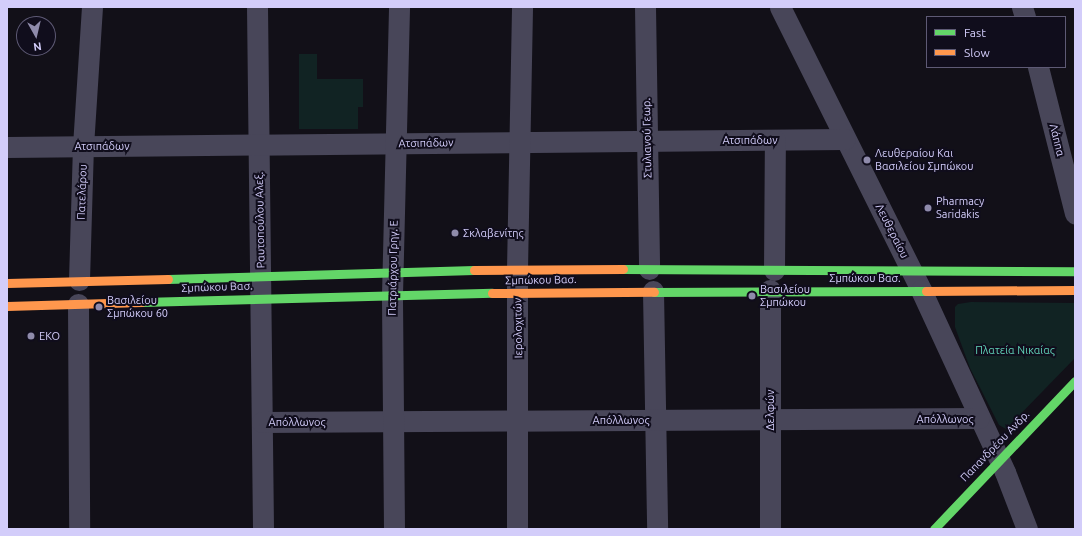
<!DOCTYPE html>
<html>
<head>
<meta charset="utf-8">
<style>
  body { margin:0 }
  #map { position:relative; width:1082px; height:536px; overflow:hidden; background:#121018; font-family:Ubuntu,sans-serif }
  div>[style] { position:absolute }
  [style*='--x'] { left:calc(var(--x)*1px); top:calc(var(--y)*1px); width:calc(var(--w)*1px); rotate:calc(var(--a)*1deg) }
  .green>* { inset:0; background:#112323 }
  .street>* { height:21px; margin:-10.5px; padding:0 10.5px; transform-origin:10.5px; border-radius:10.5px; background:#484659 }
  .fast>* { height:9px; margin:-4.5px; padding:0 4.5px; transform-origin:4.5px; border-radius:4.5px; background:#63d668 }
  .slow>* { height:9px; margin:-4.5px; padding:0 4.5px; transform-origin:4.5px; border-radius:4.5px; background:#ff974d }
  .dots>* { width:11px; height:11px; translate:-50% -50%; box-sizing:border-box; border:2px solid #100d1c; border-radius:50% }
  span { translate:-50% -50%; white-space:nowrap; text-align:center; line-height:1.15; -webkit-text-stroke:4px #100d1c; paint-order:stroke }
  .street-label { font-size:11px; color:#d3cdfa }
  .poi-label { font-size:11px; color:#d3cdfa }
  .left { translate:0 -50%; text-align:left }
  .park-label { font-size:11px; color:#61d3b9 }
  .frame { position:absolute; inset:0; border:8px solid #d3cdfa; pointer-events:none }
  .legend { position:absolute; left:926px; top:16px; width:140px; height:52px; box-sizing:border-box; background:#100d1c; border:1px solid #5e5a75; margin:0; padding:5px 7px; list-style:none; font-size:12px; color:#d3cdfa }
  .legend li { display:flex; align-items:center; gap:8px; height:20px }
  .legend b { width:20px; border:1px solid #5e5a75 }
  .north { position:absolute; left:16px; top:16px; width:40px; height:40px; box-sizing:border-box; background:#100d1c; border:1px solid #5e5a75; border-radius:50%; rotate:172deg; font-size:11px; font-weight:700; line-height:16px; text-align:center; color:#d3cdfa }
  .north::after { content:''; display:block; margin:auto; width:14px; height:18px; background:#8f8bab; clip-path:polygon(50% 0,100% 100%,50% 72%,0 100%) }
</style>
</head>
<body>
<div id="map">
  <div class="green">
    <i style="clip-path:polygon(299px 54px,317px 54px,317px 79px,363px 79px,363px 107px,358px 107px,358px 129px,299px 129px)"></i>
    <i style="clip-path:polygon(971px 302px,1075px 303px,1075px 358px,1006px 429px,999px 425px,970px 368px,955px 327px,955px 307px,958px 304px)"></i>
  </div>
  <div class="street">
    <i style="--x:257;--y:7;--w:522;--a:89.34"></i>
    <i style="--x:645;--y:7;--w:262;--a:89.1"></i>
    <i style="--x:780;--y:7;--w:316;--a:63.5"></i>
    <i style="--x:921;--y:290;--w:200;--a:65.2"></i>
    <i style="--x:1005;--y:472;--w:61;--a:68.9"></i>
    <i style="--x:1022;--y:7;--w:10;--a:73"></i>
    <i style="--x:1038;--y:67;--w:151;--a:75.8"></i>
    <i style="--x:7;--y:147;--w:838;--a:-0.55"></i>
    <i style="--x:774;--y:270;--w:130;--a:-89.6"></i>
    <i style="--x:79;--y:280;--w:134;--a:-88.3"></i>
    <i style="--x:83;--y:146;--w:139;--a:-86.3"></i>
    <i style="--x:653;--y:291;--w:238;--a:89"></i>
    <i style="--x:78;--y:304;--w:225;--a:89.7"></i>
    <i style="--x:262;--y:422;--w:717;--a:-0.32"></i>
    <i style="--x:394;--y:529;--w:234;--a:-90.5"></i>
    <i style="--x:392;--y:295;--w:288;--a:-88.6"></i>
    <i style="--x:517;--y:529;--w:260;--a:-90"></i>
    <i style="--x:517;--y:269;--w:262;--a:-88.9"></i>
    <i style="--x:770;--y:529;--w:239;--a:-90"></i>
  </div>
  <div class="fast">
    <i style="--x:623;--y:269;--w:452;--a:0.3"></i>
    <i style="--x:168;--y:279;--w:306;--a:-1.7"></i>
    <i style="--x:654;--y:292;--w:272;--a:-0.2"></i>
    <i style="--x:142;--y:302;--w:350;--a:-1.5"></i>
    <i style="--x:934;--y:529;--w:204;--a:-46.4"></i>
  </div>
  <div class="slow">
    <i style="--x:474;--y:270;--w:149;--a:-0.4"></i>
    <i style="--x:7;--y:283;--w:161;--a:-1.4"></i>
    <i style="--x:926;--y:291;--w:149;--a:-0.4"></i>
    <i style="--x:492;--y:293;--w:162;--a:-0.4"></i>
    <i style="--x:7;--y:306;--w:135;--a:-1.7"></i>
  </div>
  <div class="dots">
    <i style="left:867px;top:160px;background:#8f8bab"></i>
    <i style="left:928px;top:208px;background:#8f8bab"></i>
    <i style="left:455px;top:233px;background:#8f8bab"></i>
    <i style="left:752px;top:296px;background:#8f8bab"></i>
    <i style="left:99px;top:307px;background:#8f8bab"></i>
    <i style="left:31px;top:336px;background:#8f8bab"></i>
  </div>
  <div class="street-label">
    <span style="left:647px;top:138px;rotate:-91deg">Στυλιανού Γεωρ.</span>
    <span style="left:750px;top:140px">Ατσιπάδων</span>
    <span style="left:1057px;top:140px;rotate:76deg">Λάππα</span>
    <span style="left:426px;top:143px;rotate:-1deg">Ατσιπάδων</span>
    <span style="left:102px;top:146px">Ατσιπάδων</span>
    <span style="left:82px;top:192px;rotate:-88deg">Πατελάρου</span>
    <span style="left:260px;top:220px;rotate:-91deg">Ραυτοπούλου Αλεξ.</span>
    <span style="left:892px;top:231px;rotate:63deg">Λευθεραίου</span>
    <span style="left:393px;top:268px;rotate:-89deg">Πατριάρχου Γρηγ. Ε</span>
    <span style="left:865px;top:278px">Σμπώκου Βασ.</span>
    <span style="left:541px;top:280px;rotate:-1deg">Σμπώκου Βασ.</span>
    <span style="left:217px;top:287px;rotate:-2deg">Σμπώκου Βασ.</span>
    <span style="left:518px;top:328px;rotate:-91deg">Ιερολοχιτών</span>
    <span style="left:770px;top:410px;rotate:-90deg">Δελφών</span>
    <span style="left:945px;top:419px">Απόλλωνος</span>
    <span style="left:621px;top:420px">Απόλλωνος</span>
    <span style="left:297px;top:422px">Απόλλωνος</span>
    <span style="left:995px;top:446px;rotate:-46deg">Παπανδρέου Ανδρ.</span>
  </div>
  <div class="poi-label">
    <span class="left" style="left:875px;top:160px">Λευθεραίου Και<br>Βασιλείου Σμπώκου</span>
    <span class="left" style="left:936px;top:208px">Pharmacy<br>Saridakis</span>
    <span class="left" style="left:463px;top:233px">Σκλαβενίτης</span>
    <span class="left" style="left:760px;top:296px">Βασιλείου<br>Σμπώκου</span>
    <span class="left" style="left:107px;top:307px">Βασιλείου<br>Σμπώκου 60</span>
    <span class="left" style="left:39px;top:336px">ΕΚΟ</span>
  </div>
  <div class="park-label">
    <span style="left:1015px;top:350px">Πλατεία Νικαίας</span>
  </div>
  <div class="frame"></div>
  <ul class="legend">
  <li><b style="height:5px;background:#63d668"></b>Fast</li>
  <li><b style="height:5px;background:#ff974d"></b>Slow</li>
  </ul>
  <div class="north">N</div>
</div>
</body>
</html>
